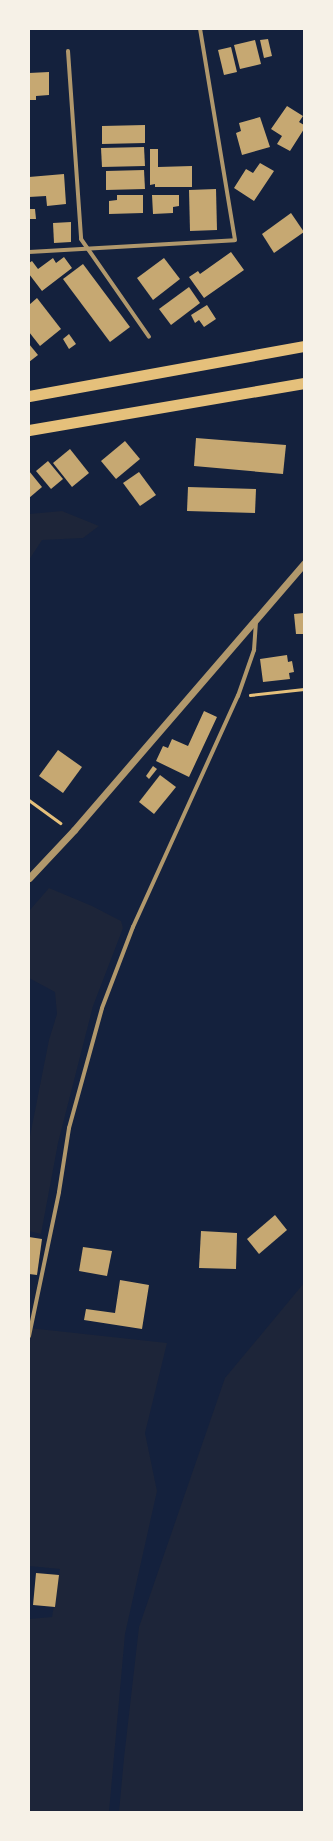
<!DOCTYPE html>
<html>
<head>
<meta charset="utf-8">
<style>
  body { margin:0 }
  #map { position:relative; width:333px; height:1841px; overflow:hidden; background:#14213d; font-family:Quicksand,sans-serif }
  div>[style] { position:absolute }
  [style*='--x'] { left:calc(var(--x)*1px); top:calc(var(--y)*1px); width:calc(var(--w)*1px); rotate:calc(var(--a)*1deg) }
  .green>* { inset:0; background:#1d2539 }
  .building>* { inset:0; background:#c6a872 }
  .path>* { height:2.5px; margin:-1.25px; padding:0 1.25px; transform-origin:1.25px; border-radius:1.25px; background:#e5c07b }
  .minor>* { height:4px; margin:-2px; padding:0 2px; transform-origin:2px; border-radius:2px; background:#b1986c }
  .tertiary>* { height:7px; margin:-3.5px; padding:0 3.5px; transform-origin:3.5px; border-radius:3.5px; background:#b1986c }
  .trunk>* { height:11px; margin:-5.5px; padding:0 5.5px; transform-origin:5.5px; border-radius:5.5px; background:#e5c07b }
  span { translate:-50% -50%; white-space:nowrap; text-align:center; line-height:1.15; -webkit-text-stroke:3px #f6f1e7; paint-order:stroke }
  .frame { position:absolute; inset:0; border:30px solid #f6f1e7; pointer-events:none }
</style>
</head>
<body>
<div id="map">
  <div class="green">
    <i style="clip-path:polygon(62px 511px,99px 526px,83px 538px,42px 540px,29px 560px,29px 514px)"></i>
    <i style="clip-path:polygon(49px 888px,92px 906px,121px 921px,123px 928px,93px 1006px,58px 1143px,41px 1234px,29px 1231px,29px 1141px,49px 1040px,57px 1014px,55px 992px,29px 978px,29px 911px)"></i>
    <i style="clip-path:polygon(304px 1283px,304px 1812px,119px 1812px,124px 1758px,139px 1627px,225px 1378px)"></i>
    <i style="clip-path:polygon(29px 1328px,167px 1343px,145px 1433px,157px 1491px,125px 1634px,109px 1812px,29px 1812px,29px 1619px,52px 1617px,60px 1569px,29px 1566px)"></i>
  </div>
  <div class="building">
    <i style="clip-path:polygon(268px 39px,272px 56px,264px 58px,260px 40px)"></i>
    <i style="clip-path:polygon(255px 40px,261px 64px,240px 69px,234px 45px)"></i>
    <i style="clip-path:polygon(231px 47px,237px 72px,224px 75px,218px 50px)"></i>
    <i style="clip-path:polygon(49px 72px,49px 95px,36px 96px,36px 100px,29px 100px,29px 73px)"></i>
    <i style="clip-path:polygon(287px 106px,303px 116px,299px 122px,304px 125px,304px 129px,290px 151px,277px 144px,282px 136px,271px 129px)"></i>
    <i style="clip-path:polygon(260px 117px,270px 147px,242px 155px,236px 133px,241px 131px,239px 123px)"></i>
    <i style="clip-path:polygon(145px 125px,145px 143px,102px 144px,102px 126px)"></i>
    <i style="clip-path:polygon(144px 147px,145px 166px,102px 167px,101px 148px)"></i>
    <i style="clip-path:polygon(150px 149px,158px 149px,158px 167px,192px 166px,192px 187px,155px 187px,155px 184px,150px 185px)"></i>
    <i style="clip-path:polygon(260px 163px,274px 171px,254px 201px,234px 188px,246px 169px,253px 173px)"></i>
    <i style="clip-path:polygon(144px 170px,145px 189px,106px 190px,106px 171px)"></i>
    <i style="clip-path:polygon(64px 174px,66px 204px,47px 206px,46px 196px,29px 197px,29px 177px)"></i>
    <i style="clip-path:polygon(216px 189px,217px 230px,190px 231px,189px 190px)"></i>
    <i style="clip-path:polygon(117px 195px,143px 195px,143px 213px,109px 214px,109px 201px,117px 200px)"></i>
    <i style="clip-path:polygon(152px 195px,179px 195px,179px 206px,173px 207px,173px 213px,153px 214px)"></i>
    <i style="clip-path:polygon(29px 209px,35px 209px,36px 219px,29px 219px)"></i>
    <i style="clip-path:polygon(291px 213px,304px 232px,274px 253px,262px 234px)"></i>
    <i style="clip-path:polygon(71px 222px,71px 242px,54px 243px,53px 223px)"></i>
    <i style="clip-path:polygon(231px 252px,244px 270px,204px 298px,189px 277px,198px 271px,200px 274px)"></i>
    <i style="clip-path:polygon(64px 257px,72px 268px,42px 291px,29px 274px,29px 263px,32px 261px,38px 269px,53px 258px,56px 263px)"></i>
    <i style="clip-path:polygon(164px 258px,180px 279px,153px 300px,137px 278px)"></i>
    <i style="clip-path:polygon(83px 264px,130px 327px,110px 342px,63px 279px)"></i>
    <i style="clip-path:polygon(189px 287px,200px 303px,171px 325px,159px 309px)"></i>
    <i style="clip-path:polygon(37px 298px,61px 329px,40px 346px,29px 332px,29px 305px)"></i>
    <i style="clip-path:polygon(207px 305px,216px 319px,204px 327px,199px 320px,195px 323px,191px 315px)"></i>
    <i style="clip-path:polygon(69px 334px,76px 344px,69px 349px,63px 339px)"></i>
    <i style="clip-path:polygon(29px 344px,38px 355px,29px 362px)"></i>
    <i style="clip-path:polygon(196px 438px,286px 445px,283px 474px,194px 466px)"></i>
    <i style="clip-path:polygon(125px 441px,140px 459px,116px 479px,101px 461px)"></i>
    <i style="clip-path:polygon(70px 449px,89px 473px,72px 487px,53px 463px)"></i>
    <i style="clip-path:polygon(48px 461px,63px 479px,51px 489px,36px 471px)"></i>
    <i style="clip-path:polygon(29px 471px,42px 487px,29px 498px)"></i>
    <i style="clip-path:polygon(139px 472px,156px 495px,140px 506px,123px 483px)"></i>
    <i style="clip-path:polygon(188px 487px,256px 489px,255px 513px,187px 511px)"></i>
    <i style="clip-path:polygon(304px 613px,304px 634px,296px 634px,294px 614px)"></i>
    <i style="clip-path:polygon(287px 655px,288px 662px,292px 661px,294px 672px,289px 673px,290px 679px,263px 682px,260px 659px)"></i>
    <i style="clip-path:polygon(204px 711px,217px 717px,189px 777px,156px 761px,163px 746px,168px 748px,172px 739px,188px 746px)"></i>
    <i style="clip-path:polygon(58px 750px,82px 767px,63px 793px,39px 776px)"></i>
    <i style="clip-path:polygon(153px 766px,157px 769px,149px 779px,146px 776px)"></i>
    <i style="clip-path:polygon(160px 775px,176px 787px,154px 814px,139px 802px)"></i>
    <i style="clip-path:polygon(275px 1215px,287px 1230px,259px 1254px,247px 1239px)"></i>
    <i style="clip-path:polygon(201px 1231px,237px 1233px,236px 1269px,199px 1268px)"></i>
    <i style="clip-path:polygon(29px 1237px,42px 1239px,37px 1275px,29px 1274px)"></i>
    <i style="clip-path:polygon(83px 1247px,112px 1251px,107px 1276px,79px 1271px)"></i>
    <i style="clip-path:polygon(120px 1280px,149px 1285px,142px 1329px,84px 1320px,86px 1309px,115px 1313px)"></i>
    <i style="clip-path:polygon(36px 1573px,59px 1575px,55px 1607px,33px 1605px)"></i>
  </div>
  <div class="path">
    <i style="--x:250;--y:695;--w:54;--a:-6.3"></i>
    <i style="--x:29;--y:800;--w:39;--a:36"></i>
  </div>
  <div class="minor">
    <i style="--x:68;--y:51;--w:188;--a:86"></i>
    <i style="--x:81;--y:239;--w:119;--a:55.2"></i>
    <i style="--x:29;--y:252;--w:206;--a:-3.3"></i>
    <i style="--x:235;--y:240;--w:214;--a:-99.4"></i>
    <i style="--x:29;--y:1336;--w:147;--a:-78.2"></i>
    <i style="--x:59;--y:1192;--w:65;--a:-81.1"></i>
    <i style="--x:69;--y:1128;--w:124;--a:-74.6"></i>
    <i style="--x:102;--y:1008;--w:87;--a:-69.1"></i>
    <i style="--x:133;--y:927;--w:254;--a:-65.6"></i>
    <i style="--x:238;--y:696;--w:49;--a:-70.8"></i>
    <i style="--x:254;--y:650;--w:28;--a:-86"></i>
  </div>
  <div class="tertiary">
    <i style="--x:29;--y:878;--w:66;--a:-46.8"></i>
    <i style="--x:74;--y:830;--w:352;--a:-49.2"></i>
  </div>
  <div class="trunk">
    <i style="--x:29;--y:396;--w:280;--a:-10.3"></i>
    <i style="--x:29;--y:430;--w:279;--a:-9.7"></i>
  </div>
  <div class="frame"></div>
</div>
</body>
</html>
